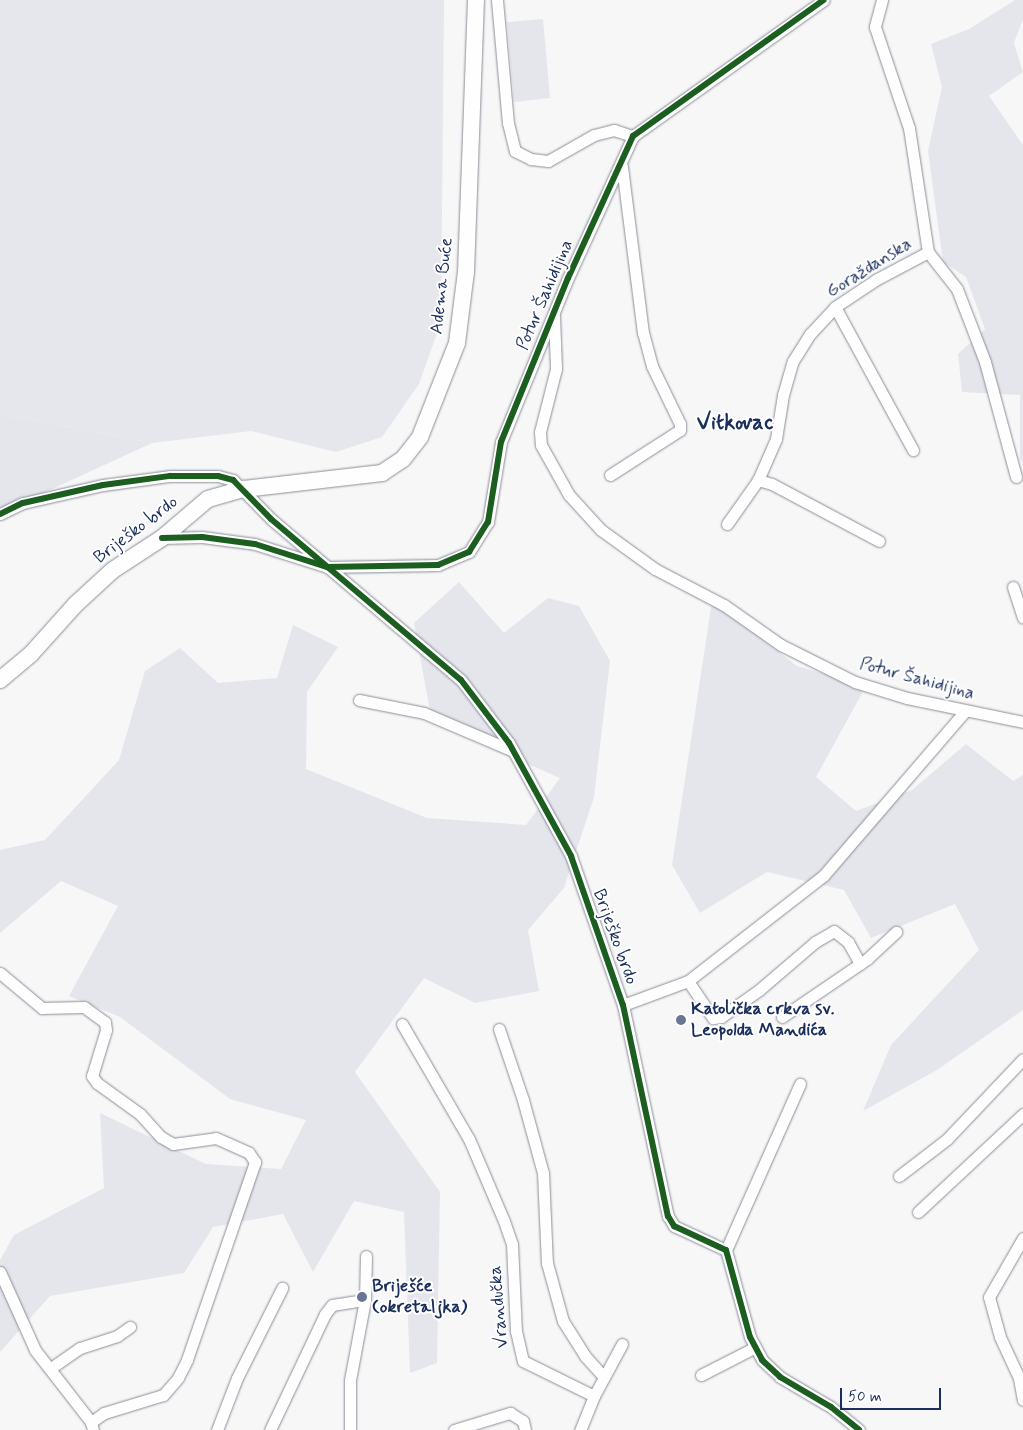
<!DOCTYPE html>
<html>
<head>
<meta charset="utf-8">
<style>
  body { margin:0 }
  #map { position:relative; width:1023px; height:1430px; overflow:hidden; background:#f7f7f8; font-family:Mynerve,sans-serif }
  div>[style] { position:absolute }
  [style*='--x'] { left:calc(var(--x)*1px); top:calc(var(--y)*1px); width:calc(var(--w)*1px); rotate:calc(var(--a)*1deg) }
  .built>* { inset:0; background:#e6e7ec }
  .green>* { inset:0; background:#e5e6ec }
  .roads { filter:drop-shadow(0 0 1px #8a8e97) drop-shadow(0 0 1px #8a8e97) }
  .street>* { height:11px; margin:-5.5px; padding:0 5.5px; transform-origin:5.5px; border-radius:5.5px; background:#fefefe }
  .secondary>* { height:16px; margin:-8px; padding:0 8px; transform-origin:8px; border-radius:8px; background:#fefefe }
  .cycleway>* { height:6px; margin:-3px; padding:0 3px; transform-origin:3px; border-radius:3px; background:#1b5e20 }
  .dots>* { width:14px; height:14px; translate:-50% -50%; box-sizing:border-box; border:2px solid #fff; border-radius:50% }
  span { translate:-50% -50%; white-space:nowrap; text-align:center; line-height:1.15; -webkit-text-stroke:4px #fff; paint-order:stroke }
  .street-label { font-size:18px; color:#1b2f5e }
  .poi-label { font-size:18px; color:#1b2f5e; font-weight:700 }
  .left { translate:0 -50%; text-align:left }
  .district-label { font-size:22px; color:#1b2f5e; font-weight:700 }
  .scale { position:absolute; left:840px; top:1388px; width:101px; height:22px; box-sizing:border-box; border:2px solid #1b2f5e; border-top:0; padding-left:6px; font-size:15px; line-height:18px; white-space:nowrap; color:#1b2f5e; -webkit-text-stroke:4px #fff; paint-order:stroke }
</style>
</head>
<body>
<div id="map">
  <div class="built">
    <i style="clip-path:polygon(0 0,444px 0,441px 322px,419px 384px,382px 437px,336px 452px,251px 431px,152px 443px,0 414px)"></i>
  </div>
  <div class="green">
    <i style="clip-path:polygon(1015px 0,1023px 0,1023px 19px,1014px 43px,1023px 72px,989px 96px,1023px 145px,1023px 462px,1020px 459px,1020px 395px,962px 392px,958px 354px,985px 329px,966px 277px,943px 262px,928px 151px,942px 87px,931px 44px,969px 29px)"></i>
    <i style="clip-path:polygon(543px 19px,550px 98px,514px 102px,507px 22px)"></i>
    <i style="clip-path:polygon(0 414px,152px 443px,0 513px)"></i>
    <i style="clip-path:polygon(459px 582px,504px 633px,548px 598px,579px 606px,610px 661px,594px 797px,564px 888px,528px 930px,539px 991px,475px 1003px,424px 978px,355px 1072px,440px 1192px,437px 1363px,410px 1373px,404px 1212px,354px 1201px,313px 1272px,283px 1214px,213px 1227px,184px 1273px,50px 1296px,0 1352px,0 1260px,14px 1235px,104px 1188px,100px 1113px,206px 1164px,281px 1169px,306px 1120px,230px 1099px,120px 1017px,69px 996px,118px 906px,61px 881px,0 933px,0 850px,45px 840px,119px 760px,145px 671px,180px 648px,218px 683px,277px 678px,293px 625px,338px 647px,307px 692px,306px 769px,427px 818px,526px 825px,560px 778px,432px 722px,414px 623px)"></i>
    <i style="clip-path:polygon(712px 601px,797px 666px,866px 686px,816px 777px,856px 811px,912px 790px,966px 744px,1013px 781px,1023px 775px,1023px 1010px,937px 1070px,863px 1111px,891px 1045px,979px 950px,955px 904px,871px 938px,844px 890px,767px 872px,700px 913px,672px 865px)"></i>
  </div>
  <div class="roads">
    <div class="street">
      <i style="--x:497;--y:0;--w:123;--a:84.9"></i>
      <i style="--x:508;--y:123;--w:29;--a:76"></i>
      <i style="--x:515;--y:151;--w:18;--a:27"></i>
      <i style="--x:531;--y:159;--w:17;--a:7"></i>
      <i style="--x:548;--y:161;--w:53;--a:-29.5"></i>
      <i style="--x:594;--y:135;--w:21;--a:-14"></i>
      <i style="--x:614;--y:130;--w:20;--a:18"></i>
      <i style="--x:882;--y:0;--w:28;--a:105"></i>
      <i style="--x:875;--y:27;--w:107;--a:71.4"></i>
      <i style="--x:909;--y:128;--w:125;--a:81.3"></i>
      <i style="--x:928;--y:252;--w:47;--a:51.9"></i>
      <i style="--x:957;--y:289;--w:78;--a:69"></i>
      <i style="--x:985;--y:362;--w:119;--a:74.9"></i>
      <i style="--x:835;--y:307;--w:163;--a:61.4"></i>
      <i style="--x:554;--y:316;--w:53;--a:87.8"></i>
      <i style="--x:556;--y:369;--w:65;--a:104.3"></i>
      <i style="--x:540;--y:432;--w:13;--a:86"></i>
      <i style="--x:541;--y:445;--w:57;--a:60.8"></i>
      <i style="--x:569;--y:495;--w:47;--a:47.6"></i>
      <i style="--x:601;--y:530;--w:67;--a:35.8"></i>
      <i style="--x:655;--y:569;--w:78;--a:27.6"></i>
      <i style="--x:724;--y:605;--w:70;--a:35.1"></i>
      <i style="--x:781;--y:645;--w:83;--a:26.6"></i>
      <i style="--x:855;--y:682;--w:54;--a:17.1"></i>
      <i style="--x:907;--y:698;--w:118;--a:11.7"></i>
      <i style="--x:610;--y:475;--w:83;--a:-32.7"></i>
      <i style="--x:680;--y:430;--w:6;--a:-90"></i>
      <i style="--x:680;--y:424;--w:64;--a:-115.8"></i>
      <i style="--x:652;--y:366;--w:34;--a:-105"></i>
      <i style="--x:643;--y:333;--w:168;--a:-97.2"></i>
      <i style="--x:0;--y:514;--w:25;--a:-26"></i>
      <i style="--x:23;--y:503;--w:82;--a:-12.7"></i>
      <i style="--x:103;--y:485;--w:68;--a:-7.7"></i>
      <i style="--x:170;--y:476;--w:48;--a:0"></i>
      <i style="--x:218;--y:476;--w:16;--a:15"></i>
      <i style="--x:233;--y:480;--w:54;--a:45.7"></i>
      <i style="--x:271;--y:519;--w:249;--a:40.3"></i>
      <i style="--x:461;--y:680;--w:79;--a:52.7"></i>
      <i style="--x:509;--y:743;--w:129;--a:61.2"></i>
      <i style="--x:571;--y:856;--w:158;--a:70.8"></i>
      <i style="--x:623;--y:1005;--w:216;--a:78"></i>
      <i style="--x:668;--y:1216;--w:12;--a:59"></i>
      <i style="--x:674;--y:1226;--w:57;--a:24.8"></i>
      <i style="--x:726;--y:1250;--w:90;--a:74.6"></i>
      <i style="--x:750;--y:1337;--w:26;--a:62"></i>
      <i style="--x:762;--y:1360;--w:25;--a:43"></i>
      <i style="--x:780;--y:1377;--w:59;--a:30.5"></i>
      <i style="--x:831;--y:1407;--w:36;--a:39"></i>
      <i style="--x:727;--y:524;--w:54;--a:-54.8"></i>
      <i style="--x:162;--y:538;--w:40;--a:-1.4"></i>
      <i style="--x:202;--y:537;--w:53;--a:7.5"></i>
      <i style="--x:255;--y:544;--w:76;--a:17.7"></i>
      <i style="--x:327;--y:567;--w:111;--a:-1"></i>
      <i style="--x:438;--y:565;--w:34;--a:-23"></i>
      <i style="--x:469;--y:552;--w:36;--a:-58"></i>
      <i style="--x:488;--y:522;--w:81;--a:-80.8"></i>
      <i style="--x:501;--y:442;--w:177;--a:-67.8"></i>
      <i style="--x:568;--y:278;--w:156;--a:-65.4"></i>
      <i style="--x:633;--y:136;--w:234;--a:-35.5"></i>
      <i style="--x:879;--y:541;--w:121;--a:-152"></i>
      <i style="--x:772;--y:484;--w:15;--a:-164"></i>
      <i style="--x:758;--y:480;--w:45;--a:-66.3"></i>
      <i style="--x:776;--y:439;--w:45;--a:-81"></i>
      <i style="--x:783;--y:395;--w:35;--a:-74"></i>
      <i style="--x:793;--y:361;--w:32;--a:-58"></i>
      <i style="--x:810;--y:334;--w:37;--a:-47"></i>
      <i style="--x:835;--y:307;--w:50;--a:-33.7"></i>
      <i style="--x:877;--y:279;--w:58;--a:-27.9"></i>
      <i style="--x:1013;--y:587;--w:32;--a:72"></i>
      <i style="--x:359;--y:700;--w:66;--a:11.3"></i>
      <i style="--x:424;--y:713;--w:97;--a:23.1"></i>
      <i style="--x:0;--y:973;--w:55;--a:39.8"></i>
      <i style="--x:42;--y:1008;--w:42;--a:-1.4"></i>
      <i style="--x:84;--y:1007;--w:26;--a:36"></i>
      <i style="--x:105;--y:1022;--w:8;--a:83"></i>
      <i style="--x:106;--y:1030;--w:48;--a:106.9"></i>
      <i style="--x:92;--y:1076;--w:9;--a:54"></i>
      <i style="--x:97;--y:1083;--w:53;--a:35.8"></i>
      <i style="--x:140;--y:1114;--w:31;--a:48"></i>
      <i style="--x:161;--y:1137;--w:14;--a:30"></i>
      <i style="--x:173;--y:1144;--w:43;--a:-7.9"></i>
      <i style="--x:216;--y:1138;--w:36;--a:24"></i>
      <i style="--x:249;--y:1153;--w:11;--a:56"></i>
      <i style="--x:255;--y:1162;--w:209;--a:109"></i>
      <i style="--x:187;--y:1360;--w:20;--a:117"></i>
      <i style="--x:178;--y:1378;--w:23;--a:131"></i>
      <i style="--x:163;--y:1395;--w:62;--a:163"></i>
      <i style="--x:104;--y:1413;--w:16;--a:145"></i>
      <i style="--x:91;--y:1422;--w:8;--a:76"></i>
      <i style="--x:688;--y:981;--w:45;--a:56"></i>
      <i style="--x:713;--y:1018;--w:8;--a:-7"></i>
      <i style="--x:721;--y:1017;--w:47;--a:-35.4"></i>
      <i style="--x:759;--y:990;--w:74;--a:-40.6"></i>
      <i style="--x:815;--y:942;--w:22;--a:-30"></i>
      <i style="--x:834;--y:931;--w:18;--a:38"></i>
      <i style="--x:848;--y:942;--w:25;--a:61"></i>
      <i style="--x:623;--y:1005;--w:69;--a:-20.3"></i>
      <i style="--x:688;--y:981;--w:172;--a:-37.9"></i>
      <i style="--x:824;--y:875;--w:216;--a:-49.3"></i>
      <i style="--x:782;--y:1017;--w:103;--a:-34.3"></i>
      <i style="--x:867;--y:959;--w:40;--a:-43"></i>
      <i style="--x:402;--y:1024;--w:133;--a:59.8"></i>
      <i style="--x:469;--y:1139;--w:89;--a:66.9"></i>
      <i style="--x:504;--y:1221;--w:24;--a:71"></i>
      <i style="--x:512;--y:1244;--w:87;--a:87.4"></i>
      <i style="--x:516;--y:1331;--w:31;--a:77"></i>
      <i style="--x:523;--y:1361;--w:79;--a:26.2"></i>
      <i style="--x:594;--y:1396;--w:37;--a:112"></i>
      <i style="--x:499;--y:1029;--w:75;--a:71.3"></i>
      <i style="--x:523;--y:1100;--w:76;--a:74.7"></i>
      <i style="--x:543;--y:1173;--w:90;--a:87.5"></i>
      <i style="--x:547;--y:1263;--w:60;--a:74.6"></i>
      <i style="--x:563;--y:1321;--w:41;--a:57.8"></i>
      <i style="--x:585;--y:1356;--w:27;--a:48"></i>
      <i style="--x:899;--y:1176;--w:61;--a:-37.6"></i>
      <i style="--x:947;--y:1139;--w:110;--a:-46.5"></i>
      <i style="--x:918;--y:1212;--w:144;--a:-43"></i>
      <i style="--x:1023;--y:1238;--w:68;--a:120"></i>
      <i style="--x:989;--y:1297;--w:41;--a:74.6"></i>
      <i style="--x:1000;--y:1337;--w:45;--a:65.1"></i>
      <i style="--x:1019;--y:1378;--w:22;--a:80"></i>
      <i style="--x:726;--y:1250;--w:182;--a:-66"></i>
      <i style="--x:0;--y:1272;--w:85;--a:65.8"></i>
      <i style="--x:35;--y:1350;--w:91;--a:52.1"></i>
      <i style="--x:51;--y:1368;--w:35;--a:-35"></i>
      <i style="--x:80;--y:1348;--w:39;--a:-18"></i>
      <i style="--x:117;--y:1336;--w:16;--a:-35"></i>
      <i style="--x:701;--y:1375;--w:59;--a:-27"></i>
      <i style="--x:594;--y:1396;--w:59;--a:-61.7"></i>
      <i style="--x:217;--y:1430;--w:56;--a:-69"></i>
      <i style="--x:237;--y:1378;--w:101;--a:-63.4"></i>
      <i style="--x:270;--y:1430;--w:128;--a:-64.6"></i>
      <i style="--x:325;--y:1314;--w:11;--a:-52"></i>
      <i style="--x:332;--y:1305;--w:33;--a:-9"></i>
      <i style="--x:350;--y:1430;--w:50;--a:-90"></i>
      <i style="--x:350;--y:1380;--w:81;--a:-79.4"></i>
      <i style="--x:365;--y:1300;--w:44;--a:-88.7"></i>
      <i style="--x:454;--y:1430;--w:59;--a:-16.9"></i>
      <i style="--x:510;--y:1413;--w:15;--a:32"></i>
      <i style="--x:523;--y:1421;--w:9;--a:77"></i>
    </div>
    <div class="secondary">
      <i style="--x:0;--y:680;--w:40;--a:-40"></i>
      <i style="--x:31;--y:654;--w:67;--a:-48"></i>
      <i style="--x:76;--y:604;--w:50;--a:-42.6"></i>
      <i style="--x:113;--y:570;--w:59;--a:-33.1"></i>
      <i style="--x:162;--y:538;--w:60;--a:-40.3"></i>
      <i style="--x:208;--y:499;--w:37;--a:-16"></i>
      <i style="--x:244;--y:489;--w:139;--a:-6.6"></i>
      <i style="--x:382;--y:473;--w:25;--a:-34"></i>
      <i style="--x:403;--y:459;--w:28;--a:-52"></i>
      <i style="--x:420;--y:437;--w:101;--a:-68.5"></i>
      <i style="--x:457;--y:343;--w:72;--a:-82.8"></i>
      <i style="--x:466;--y:272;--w:272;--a:-87.9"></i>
    </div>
  </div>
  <div class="cycleway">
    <i style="--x:0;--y:514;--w:25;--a:-26"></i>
    <i style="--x:23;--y:503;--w:82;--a:-12.7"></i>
    <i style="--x:103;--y:485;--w:68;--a:-7.7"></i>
    <i style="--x:170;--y:476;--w:48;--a:0"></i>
    <i style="--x:218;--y:476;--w:16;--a:15"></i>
    <i style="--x:233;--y:480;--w:54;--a:45.7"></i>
    <i style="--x:271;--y:519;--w:249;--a:40.3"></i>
    <i style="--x:461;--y:680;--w:79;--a:52.7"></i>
    <i style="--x:509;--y:743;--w:129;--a:61.2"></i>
    <i style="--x:571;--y:856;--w:158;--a:70.8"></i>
    <i style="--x:623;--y:1005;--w:216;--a:78"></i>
    <i style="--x:668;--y:1216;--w:12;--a:59"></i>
    <i style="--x:674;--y:1226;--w:57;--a:24.8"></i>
    <i style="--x:726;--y:1250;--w:90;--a:74.6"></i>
    <i style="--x:750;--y:1337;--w:26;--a:62"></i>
    <i style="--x:762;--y:1360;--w:25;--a:43"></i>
    <i style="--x:780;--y:1377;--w:59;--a:30.5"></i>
    <i style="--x:831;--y:1407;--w:36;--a:39"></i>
    <i style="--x:162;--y:538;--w:40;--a:-1.4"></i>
    <i style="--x:202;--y:537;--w:53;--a:7.5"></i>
    <i style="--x:255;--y:544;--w:76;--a:17.7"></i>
    <i style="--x:327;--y:567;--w:111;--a:-1"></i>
    <i style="--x:438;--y:565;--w:34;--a:-23"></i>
    <i style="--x:469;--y:552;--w:36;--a:-58"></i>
    <i style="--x:488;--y:522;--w:81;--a:-80.8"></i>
    <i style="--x:501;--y:442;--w:177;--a:-67.8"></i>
    <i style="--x:568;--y:278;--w:156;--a:-65.4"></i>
    <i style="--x:633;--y:136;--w:234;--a:-35.5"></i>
  </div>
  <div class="dots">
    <i style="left:681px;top:1020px;background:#687594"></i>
    <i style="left:362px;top:1297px;background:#687594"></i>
  </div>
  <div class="street-label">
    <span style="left:869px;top:268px;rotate:-32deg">Goraždanska</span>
    <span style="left:442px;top:286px;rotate:-84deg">Adema Buće</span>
    <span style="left:545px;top:295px;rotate:-67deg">Potur Šahidijina</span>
    <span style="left:136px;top:530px;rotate:-37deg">Briješko brdo</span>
    <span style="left:917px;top:679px;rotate:15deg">Potur Šahidijina</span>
    <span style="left:615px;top:937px;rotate:70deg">Briješko brdo</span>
    <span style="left:499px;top:1307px;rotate:-95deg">Vrandučka</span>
  </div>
  <div class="poi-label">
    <span class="left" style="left:691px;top:1020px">Katolička crkva sv.<br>Leopolda Mandića</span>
    <span class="left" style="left:372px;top:1297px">Briješće<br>(okretaljka)</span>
  </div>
  <div class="district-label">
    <span style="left:735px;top:424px">Vitkovac</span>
  </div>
  <div class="scale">50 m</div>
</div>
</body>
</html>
